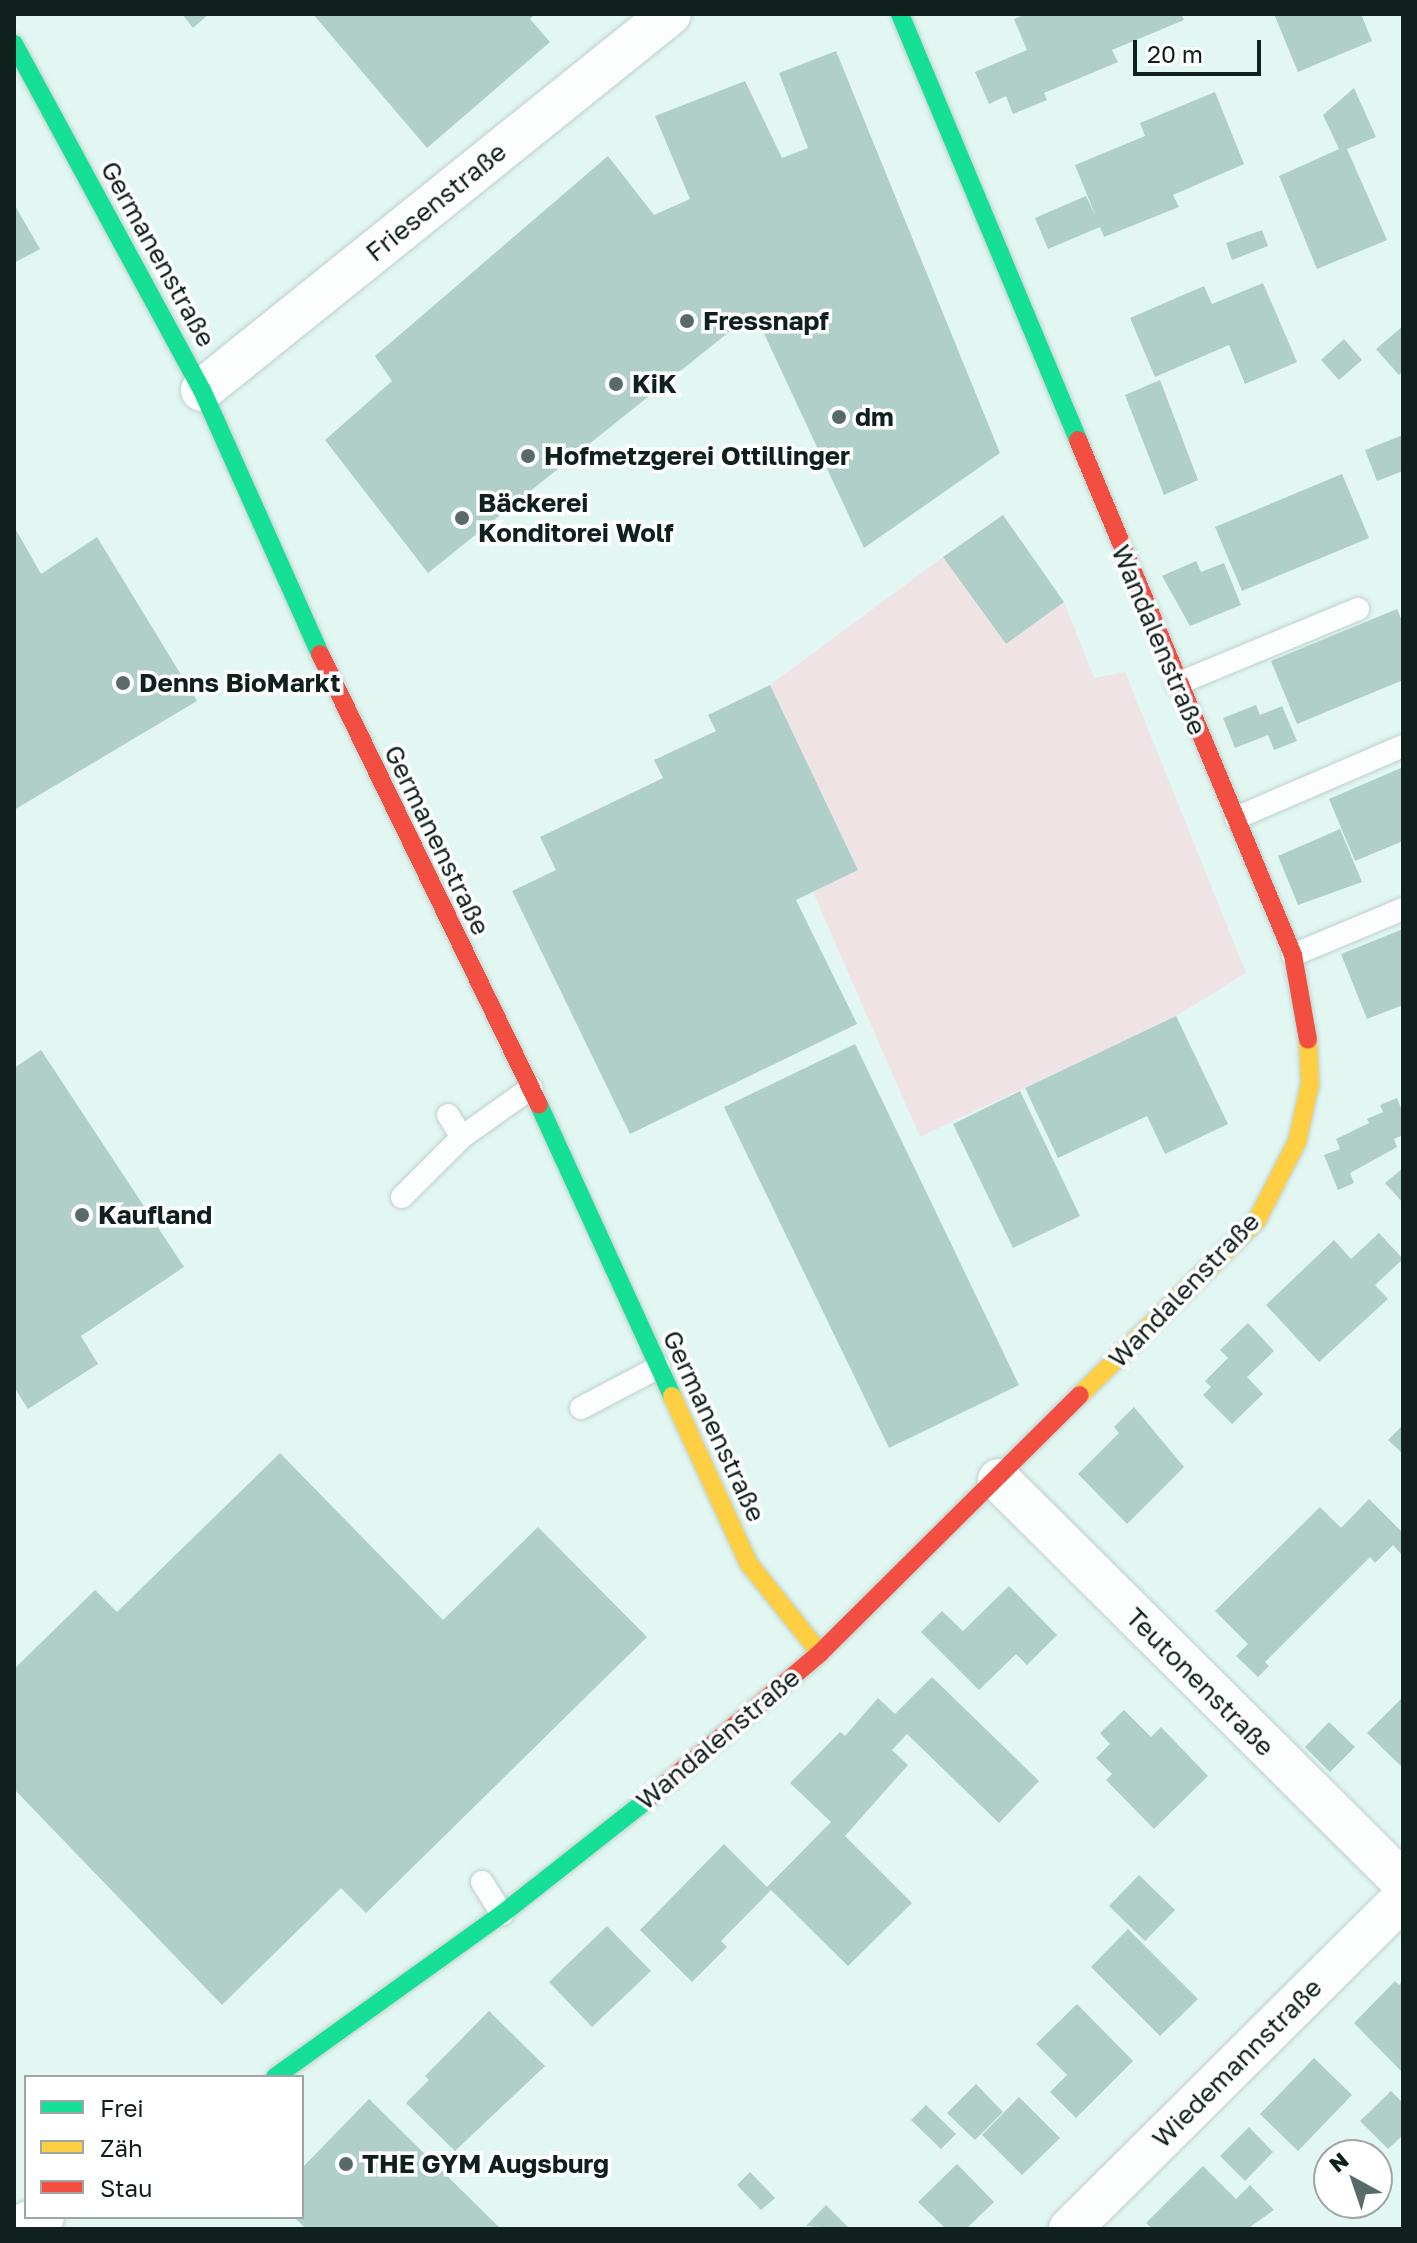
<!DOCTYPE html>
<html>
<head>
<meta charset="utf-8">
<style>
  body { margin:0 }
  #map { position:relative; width:1417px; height:2243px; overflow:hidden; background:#e2f7f2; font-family:"Golos Text",sans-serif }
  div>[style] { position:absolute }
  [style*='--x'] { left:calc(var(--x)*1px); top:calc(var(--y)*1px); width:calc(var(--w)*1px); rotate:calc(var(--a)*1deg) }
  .green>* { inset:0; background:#f0e3e5 }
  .building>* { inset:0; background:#afcfc8 }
  .roads { filter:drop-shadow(0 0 2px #bfd0cd) drop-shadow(0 0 2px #bfd0cd) }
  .lane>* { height:22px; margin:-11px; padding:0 11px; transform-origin:11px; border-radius:11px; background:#fbfefd }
  .street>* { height:42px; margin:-21px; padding:0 21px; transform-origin:21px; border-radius:21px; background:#fbfefd }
  .fast>* { height:18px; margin:-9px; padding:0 9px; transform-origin:9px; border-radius:9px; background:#16e098 }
  .slow>* { height:18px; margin:-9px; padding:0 9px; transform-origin:9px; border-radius:9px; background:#ffcf43 }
  .jam>* { height:18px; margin:-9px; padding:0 9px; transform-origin:9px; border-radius:9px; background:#f24e42 }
  .dots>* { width:22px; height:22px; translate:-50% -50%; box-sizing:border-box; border:4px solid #fff; border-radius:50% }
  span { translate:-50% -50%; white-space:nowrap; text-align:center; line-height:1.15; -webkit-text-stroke:7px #fff; paint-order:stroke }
  .street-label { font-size:26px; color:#0f201d }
  .poi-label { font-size:26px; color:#0f201d; font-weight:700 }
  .left { translate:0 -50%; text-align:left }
  .frame { position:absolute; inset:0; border:16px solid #0f201d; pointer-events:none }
  .legend { position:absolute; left:24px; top:2075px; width:280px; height:144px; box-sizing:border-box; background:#fff; border:2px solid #9fa6a5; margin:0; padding:10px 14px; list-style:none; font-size:24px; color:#0f201d }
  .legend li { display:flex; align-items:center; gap:16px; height:40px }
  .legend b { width:40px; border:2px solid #9fa6a5 }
  .north { position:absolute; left:1313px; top:2139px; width:80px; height:80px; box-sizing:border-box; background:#fff; border:2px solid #9fa6a5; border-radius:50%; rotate:320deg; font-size:22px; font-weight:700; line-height:32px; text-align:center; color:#0f201d }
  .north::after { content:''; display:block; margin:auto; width:28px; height:36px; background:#596b68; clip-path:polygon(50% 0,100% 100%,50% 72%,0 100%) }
  .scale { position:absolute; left:1133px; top:40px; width:128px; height:36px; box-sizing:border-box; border:4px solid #0f201d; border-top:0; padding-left:10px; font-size:24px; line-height:28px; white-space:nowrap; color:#0f201d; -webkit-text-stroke:6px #fff; paint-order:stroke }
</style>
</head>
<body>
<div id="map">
  <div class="green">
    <i style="clip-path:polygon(943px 557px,1006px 644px,1064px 602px,1094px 678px,1125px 672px,1246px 973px,1176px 1016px,920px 1137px,813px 892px,858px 869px,770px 685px)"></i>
  </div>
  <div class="building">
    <i style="clip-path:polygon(182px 14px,209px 14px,193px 28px)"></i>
    <i style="clip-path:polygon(313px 14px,535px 14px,530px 19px,550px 42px,427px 148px)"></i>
    <i style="clip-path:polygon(1026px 14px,1181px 14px,1184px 20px,1112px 50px,1118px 62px,1044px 93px,1047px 100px,1013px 114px,1006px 96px,989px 104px,975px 72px,1027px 50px,1014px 19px)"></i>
    <i style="clip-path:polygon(1274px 14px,1361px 14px,1372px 41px,1298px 72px)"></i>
    <i style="clip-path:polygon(836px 51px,1000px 453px,864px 548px,754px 312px,428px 573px,325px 440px,392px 381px,375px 356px,608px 156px,654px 215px,690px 199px,655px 116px,745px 81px,782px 158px,808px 148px,779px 73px)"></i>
    <i style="clip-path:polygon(1354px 88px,1376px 137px,1347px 149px,1387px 240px,1317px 269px,1279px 176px,1339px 149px,1323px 115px)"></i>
    <i style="clip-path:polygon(1215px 92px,1244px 164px,1173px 195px,1179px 207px,1104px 237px,1100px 227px,1048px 249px,1035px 218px,1086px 196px,1096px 217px,1075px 165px,1145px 136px,1140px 123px)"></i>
    <i style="clip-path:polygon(14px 204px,40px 249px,14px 263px)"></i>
    <i style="clip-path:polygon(1262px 230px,1268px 246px,1232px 260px,1226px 243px)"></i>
    <i style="clip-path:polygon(1263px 283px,1297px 362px,1245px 384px,1229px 345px,1155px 377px,1130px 318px,1204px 286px,1212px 304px)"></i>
    <i style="clip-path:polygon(1403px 326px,1403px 371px,1399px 375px,1376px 349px)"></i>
    <i style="clip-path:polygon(1344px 339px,1362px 360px,1339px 380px,1321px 360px)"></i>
    <i style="clip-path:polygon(1160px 380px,1198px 480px,1164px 495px,1125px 395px)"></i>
    <i style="clip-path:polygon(1403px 435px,1403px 471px,1377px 481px,1365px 450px)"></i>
    <i style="clip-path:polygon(1342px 474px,1369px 538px,1242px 591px,1215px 527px)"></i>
    <i style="clip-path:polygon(1003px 515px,1064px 602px,1006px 644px,943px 557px)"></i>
    <i style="clip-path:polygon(16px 530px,41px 574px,97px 537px,197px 701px,14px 810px)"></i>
    <i style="clip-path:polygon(1196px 561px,1201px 572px,1224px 563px,1241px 605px,1190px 626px,1162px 576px)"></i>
    <i style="clip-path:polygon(1397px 609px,1403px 623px,1403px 680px,1297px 724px,1271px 661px)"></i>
    <i style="clip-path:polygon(770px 685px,858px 870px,796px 900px,857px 1024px,630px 1134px,512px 891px,556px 870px,540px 837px,663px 778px,654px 760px,716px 731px,708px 715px)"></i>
    <i style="clip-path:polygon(1256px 705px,1260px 715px,1282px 706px,1297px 741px,1274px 750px,1268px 735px,1235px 748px,1223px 718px)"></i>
    <i style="clip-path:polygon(1403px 767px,1403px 841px,1355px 861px,1329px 799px)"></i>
    <i style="clip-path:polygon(1340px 829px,1362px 882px,1298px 905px,1278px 856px)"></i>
    <i style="clip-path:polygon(1403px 929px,1403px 1005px,1367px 1019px,1341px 954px)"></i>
    <i style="clip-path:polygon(1176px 1016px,1228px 1124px,1165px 1154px,1147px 1116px,1058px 1158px,1025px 1088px)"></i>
    <i style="clip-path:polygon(855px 1044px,1019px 1385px,889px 1448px,724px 1107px)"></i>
    <i style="clip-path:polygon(41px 1050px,184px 1267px,81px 1336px,98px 1364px,28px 1409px,14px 1387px,14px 1068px)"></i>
    <i style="clip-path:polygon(1020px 1091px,1080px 1216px,1013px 1248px,953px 1124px)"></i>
    <i style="clip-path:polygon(1397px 1098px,1403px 1113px,1403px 1135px,1394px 1139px,1397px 1147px,1350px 1173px,1354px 1183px,1338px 1190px,1324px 1155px,1340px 1149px,1336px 1139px,1369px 1123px,1367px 1119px,1383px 1112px,1380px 1105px)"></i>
    <i style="clip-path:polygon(1403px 1168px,1403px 1203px,1385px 1183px)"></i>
    <i style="clip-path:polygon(1379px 1233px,1403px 1259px,1375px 1285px,1388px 1299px,1319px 1362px,1266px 1305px,1334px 1240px,1351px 1259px)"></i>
    <i style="clip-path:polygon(1248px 1323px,1274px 1351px,1247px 1377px,1263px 1394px,1232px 1424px,1203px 1395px,1211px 1387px,1205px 1381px,1228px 1358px,1220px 1350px)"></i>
    <i style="clip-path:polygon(1134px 1407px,1184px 1467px,1127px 1524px,1078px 1474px,1119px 1433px,1114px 1427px)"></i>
    <i style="clip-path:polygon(1403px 1425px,1403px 1454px,1388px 1440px)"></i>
    <i style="clip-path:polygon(280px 1453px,443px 1620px,538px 1527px,647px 1637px,366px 1913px,341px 1888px,222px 2005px,14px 1789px,14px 1669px,95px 1590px,117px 1612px)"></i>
    <i style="clip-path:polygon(1369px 1499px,1403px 1533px,1403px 1556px,1393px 1545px,1375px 1563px,1370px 1557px,1265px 1662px,1269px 1666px,1258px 1677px,1236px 1656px,1248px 1644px,1215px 1611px,1320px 1507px,1341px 1528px)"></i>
    <i style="clip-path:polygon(1009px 1586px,1057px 1635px,1027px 1665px,1016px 1654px,979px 1690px,921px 1632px,942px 1611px,963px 1631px)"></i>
    <i style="clip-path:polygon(932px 1677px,1039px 1781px,999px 1823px,907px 1734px,892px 1750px,908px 1765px,845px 1836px,912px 1903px,848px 1966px,771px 1890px,721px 1941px,727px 1947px,692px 1982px,640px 1930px,724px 1844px,767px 1887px,831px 1822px,790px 1783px,840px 1732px,845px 1736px,878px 1698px,895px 1714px)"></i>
    <i style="clip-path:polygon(1403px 1697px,1403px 1768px,1367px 1733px)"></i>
    <i style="clip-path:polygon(1124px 1710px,1151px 1737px,1161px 1727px,1208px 1776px,1154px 1829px,1106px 1780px,1112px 1774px,1096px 1758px,1110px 1744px,1100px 1733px)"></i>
    <i style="clip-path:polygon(1329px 1722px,1355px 1747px,1330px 1772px,1305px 1747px)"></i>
    <i style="clip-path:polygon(1139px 1875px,1175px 1910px,1145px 1941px,1109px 1906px)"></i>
    <i style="clip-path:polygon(607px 1926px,651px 1971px,592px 2027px,549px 1982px)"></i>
    <i style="clip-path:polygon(1128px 1929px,1198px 1999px,1160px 2036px,1091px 1967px)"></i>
    <i style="clip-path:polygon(1395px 1981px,1399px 1985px,1403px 1981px,1401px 2071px,1354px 2023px)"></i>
    <i style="clip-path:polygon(1077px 2004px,1133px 2061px,1076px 2118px,1050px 2092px,1067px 2075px,1036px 2044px)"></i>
    <i style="clip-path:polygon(489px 2011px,545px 2066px,455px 2151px,406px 2103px,429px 2080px,425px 2076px)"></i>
    <i style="clip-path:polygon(1314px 2058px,1352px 2095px,1298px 2151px,1260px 2114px)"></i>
    <i style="clip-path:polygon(976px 2084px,1003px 2112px,975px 2140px,947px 2113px)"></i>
    <i style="clip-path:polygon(1391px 2091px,1403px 2103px,1403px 2135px,1388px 2149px,1360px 2121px)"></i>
    <i style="clip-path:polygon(1019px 2097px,1060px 2138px,1022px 2175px,982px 2135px)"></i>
    <i style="clip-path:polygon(369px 2099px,501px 2229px,306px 2229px,294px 2217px,302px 2217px,302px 2168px)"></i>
    <i style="clip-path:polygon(926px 2105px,956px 2134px,941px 2149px,911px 2120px)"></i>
    <i style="clip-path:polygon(1249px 2127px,1273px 2152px,1245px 2181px,1220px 2156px)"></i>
    <i style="clip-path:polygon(957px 2164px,994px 2202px,966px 2229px,946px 2229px,918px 2202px)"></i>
    <i style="clip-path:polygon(1203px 2166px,1236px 2199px,1250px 2185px,1274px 2210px,1247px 2229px,1153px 2229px,1146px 2223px)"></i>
    <i style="clip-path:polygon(750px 2172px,775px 2198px,761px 2210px,737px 2185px)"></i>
    <i style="clip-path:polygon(826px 2205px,850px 2229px,806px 2226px)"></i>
  </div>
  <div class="roads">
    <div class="lane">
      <i style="--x:1177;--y:684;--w:196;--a:-22.5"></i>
      <i style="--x:1236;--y:818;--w:182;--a:-23.3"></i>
      <i style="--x:1293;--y:955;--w:119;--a:-22.7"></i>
      <i style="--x:448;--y:1115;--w:26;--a:58"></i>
      <i style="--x:402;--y:1197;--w:85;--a:-45"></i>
      <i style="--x:462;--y:1137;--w:85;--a:-35.4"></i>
      <i style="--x:581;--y:1408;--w:88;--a:-27.7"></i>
      <i style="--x:482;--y:1882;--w:38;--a:58"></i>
    </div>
    <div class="street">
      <i style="--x:202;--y:390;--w:600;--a:-38.78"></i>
      <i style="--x:999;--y:1480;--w:570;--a:44.86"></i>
      <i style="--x:14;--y:2228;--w:31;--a:-21"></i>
      <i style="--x:1070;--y:2229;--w:470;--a:-44.8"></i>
    </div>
    <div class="fast">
      <i style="--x:900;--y:14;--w:462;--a:67.3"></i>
      <i style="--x:14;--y:44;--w:394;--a:61.5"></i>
      <i style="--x:202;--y:390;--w:289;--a:65.9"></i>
      <i style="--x:539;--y:1105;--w:320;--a:65.4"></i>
      <i style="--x:275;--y:2077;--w:279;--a:-35.7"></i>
      <i style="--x:502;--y:1914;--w:186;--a:-38.2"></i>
    </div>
    <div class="slow">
      <i style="--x:1080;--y:1395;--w:249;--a:-44.7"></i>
      <i style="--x:1257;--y:1220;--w:88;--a:-62.9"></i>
      <i style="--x:1297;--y:1142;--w:59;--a:-77.4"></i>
      <i style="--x:1310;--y:1084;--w:44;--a:-92.6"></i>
      <i style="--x:672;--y:1396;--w:185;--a:65.4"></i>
      <i style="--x:749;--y:1564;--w:114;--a:51.4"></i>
    </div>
    <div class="jam">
      <i style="--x:1078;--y:440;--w:558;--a:67.34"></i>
      <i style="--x:1293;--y:955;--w:86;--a:80"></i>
      <i style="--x:320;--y:654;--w:501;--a:64.1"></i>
      <i style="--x:648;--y:1799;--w:226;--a:-40.3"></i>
      <i style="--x:820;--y:1653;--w:366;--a:-44.8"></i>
    </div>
  </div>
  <div class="dots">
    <i style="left:687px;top:321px;background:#596b68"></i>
    <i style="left:616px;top:384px;background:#596b68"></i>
    <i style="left:839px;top:417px;background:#596b68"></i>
    <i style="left:528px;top:456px;background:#596b68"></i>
    <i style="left:462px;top:518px;background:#596b68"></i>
    <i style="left:123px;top:683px;background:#596b68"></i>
    <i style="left:82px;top:1215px;background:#596b68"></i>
    <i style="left:346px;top:2164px;background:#596b68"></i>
  </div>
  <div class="street-label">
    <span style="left:436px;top:202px;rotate:-39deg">Friesenstraße</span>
    <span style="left:158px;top:254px;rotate:61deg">Germanenstraße</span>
    <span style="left:1159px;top:640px;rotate:67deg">Wandalenstraße</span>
    <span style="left:437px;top:840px;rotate:64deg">Germanenstraße</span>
    <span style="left:1184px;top:1290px;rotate:-46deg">Wandalenstraße</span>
    <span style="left:714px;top:1426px;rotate:65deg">Germanenstraße</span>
    <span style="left:1200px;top:1682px;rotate:45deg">Teutonenstraße</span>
    <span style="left:718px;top:1739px;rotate:-40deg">Wandalenstraße</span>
    <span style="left:1237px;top:2063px;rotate:-45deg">Wiedemannstraße</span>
  </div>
  <div class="poi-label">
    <span class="left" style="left:703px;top:321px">Fressnapf</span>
    <span class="left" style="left:632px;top:384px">KiK</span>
    <span class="left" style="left:855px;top:417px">dm</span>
    <span class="left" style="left:544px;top:456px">Hofmetzgerei Ottillinger</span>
    <span class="left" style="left:478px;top:518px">Bäckerei<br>Konditorei Wolf</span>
    <span class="left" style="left:139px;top:683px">Denns BioMarkt</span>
    <span class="left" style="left:98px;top:1215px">Kaufland</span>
    <span class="left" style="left:362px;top:2164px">THE GYM Augsburg</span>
  </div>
  <div class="frame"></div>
  <ul class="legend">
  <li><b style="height:10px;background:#16e098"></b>Frei</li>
  <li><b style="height:10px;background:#ffcf43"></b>Zäh</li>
  <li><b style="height:10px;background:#f24e42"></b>Stau</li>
  </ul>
  <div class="north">N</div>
  <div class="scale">20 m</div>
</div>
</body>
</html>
